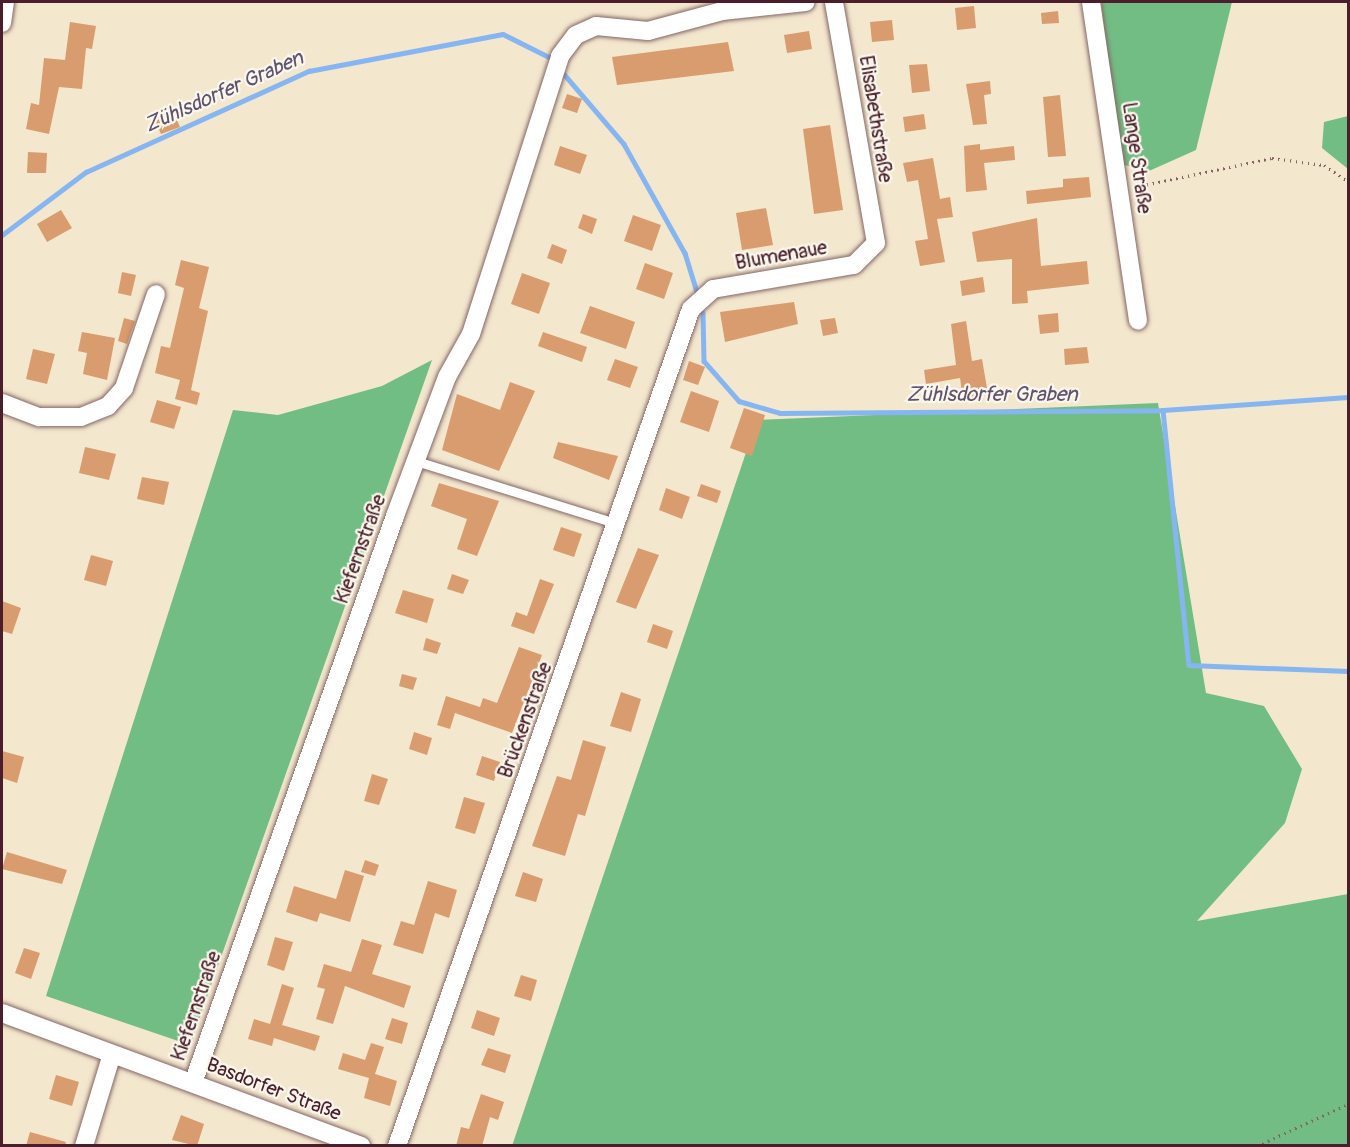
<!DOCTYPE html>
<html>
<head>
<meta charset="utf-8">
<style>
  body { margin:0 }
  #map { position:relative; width:1350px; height:1147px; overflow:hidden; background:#f3e7ce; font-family:Pangolin,sans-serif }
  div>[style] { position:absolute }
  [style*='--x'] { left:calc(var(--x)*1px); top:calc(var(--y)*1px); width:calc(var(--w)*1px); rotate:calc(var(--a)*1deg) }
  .forest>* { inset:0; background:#72bd84 }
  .stream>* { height:4.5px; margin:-2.25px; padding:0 2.25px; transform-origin:2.25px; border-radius:2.25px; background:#85b6f1 }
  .building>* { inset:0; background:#d99c6e }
  .path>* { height:3px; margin-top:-1.5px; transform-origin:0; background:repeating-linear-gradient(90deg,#856564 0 1.5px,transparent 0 6px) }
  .roads { filter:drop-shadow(0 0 2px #856564) drop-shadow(0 0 2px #856564) }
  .service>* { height:9px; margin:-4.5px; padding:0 4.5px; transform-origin:4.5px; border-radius:4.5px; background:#fff }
  .minor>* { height:18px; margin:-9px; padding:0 9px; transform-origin:9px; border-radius:9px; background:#fff }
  span { translate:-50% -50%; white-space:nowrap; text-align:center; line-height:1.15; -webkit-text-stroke:4.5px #fbf7ec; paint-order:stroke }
  .street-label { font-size:20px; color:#4a1f2b }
  .water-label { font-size:21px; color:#5f5470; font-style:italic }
  .frame { position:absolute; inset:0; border:3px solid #4a1f2b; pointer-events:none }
</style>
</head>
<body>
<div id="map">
  <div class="forest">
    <i style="clip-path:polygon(1101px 2px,1232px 2px,1196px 150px,1149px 171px,1120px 164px)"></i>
    <i style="clip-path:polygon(1348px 116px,1348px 169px,1322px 148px,1324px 122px)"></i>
    <i style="clip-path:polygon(432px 360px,190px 1045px,46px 996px,233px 410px,278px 415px,382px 386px)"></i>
    <i style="clip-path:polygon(1158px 403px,1206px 693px,1264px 706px,1302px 769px,1285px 823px,1197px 921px,1348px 894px,1348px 1145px,512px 1146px,757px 420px)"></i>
  </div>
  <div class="stream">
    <i style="--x:564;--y:74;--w:92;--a:49.4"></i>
    <i style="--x:624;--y:144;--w:125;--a:60.8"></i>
    <i style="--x:685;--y:253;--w:41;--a:72.9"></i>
    <i style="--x:2;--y:235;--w:105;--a:-36.9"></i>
    <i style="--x:86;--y:172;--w:245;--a:-24.4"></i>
    <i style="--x:309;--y:71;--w:197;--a:-10.8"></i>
    <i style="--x:503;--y:34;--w:51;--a:26.6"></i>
    <i style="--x:703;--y:313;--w:48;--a:88.8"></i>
    <i style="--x:704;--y:361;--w:53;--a:48.8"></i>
    <i style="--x:739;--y:401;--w:43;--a:16.3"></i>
    <i style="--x:780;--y:413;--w:383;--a:-0.4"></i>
    <i style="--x:1163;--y:410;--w:185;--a:-4"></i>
    <i style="--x:1163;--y:410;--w:256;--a:84.2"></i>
    <i style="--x:1189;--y:665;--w:159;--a:2.2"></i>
  </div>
  <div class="building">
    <i style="clip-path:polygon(974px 6px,976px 28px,957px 30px,955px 8px)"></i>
    <i style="clip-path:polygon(1058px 11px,1059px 23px,1042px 24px,1041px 13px)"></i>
    <i style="clip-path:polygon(892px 20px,894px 40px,872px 42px,870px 22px)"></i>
    <i style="clip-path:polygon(70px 22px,96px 26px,92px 49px,86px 48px,82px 89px,59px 87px,49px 134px,26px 129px,31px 103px,39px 105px,44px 58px,65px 60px)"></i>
    <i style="clip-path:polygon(809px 31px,812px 49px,787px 53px,784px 35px)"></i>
    <i style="clip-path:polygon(728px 42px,734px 71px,617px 85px,612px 57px)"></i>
    <i style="clip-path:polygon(927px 64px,930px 91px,912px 93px,909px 65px)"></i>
    <i style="clip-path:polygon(990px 81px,991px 94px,984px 95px,987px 124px,973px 125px,966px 84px)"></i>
    <i style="clip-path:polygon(567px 94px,582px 99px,577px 113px,562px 108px)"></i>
    <i style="clip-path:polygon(1060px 95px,1066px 156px,1048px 157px,1043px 97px)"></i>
    <i style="clip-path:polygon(174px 113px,180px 127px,161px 134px,155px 121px)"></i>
    <i style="clip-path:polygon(924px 114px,926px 129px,905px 132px,903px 117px)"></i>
    <i style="clip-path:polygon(830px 125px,843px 210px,814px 214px,803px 129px)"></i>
    <i style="clip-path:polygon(980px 144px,980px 150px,1014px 146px,1015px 160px,984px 163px,987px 190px,966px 192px,964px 146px)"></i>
    <i style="clip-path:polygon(560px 146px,587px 155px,580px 174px,554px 165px)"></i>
    <i style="clip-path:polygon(28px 152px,47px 153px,46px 173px,27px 173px)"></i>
    <i style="clip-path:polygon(933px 158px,940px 199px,950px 197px,953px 217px,937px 219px,945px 262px,920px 266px,915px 241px,928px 239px,918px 180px,907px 182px,903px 163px)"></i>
    <i style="clip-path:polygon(1089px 177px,1091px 197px,1027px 204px,1026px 191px,1063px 187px,1063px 179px)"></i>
    <i style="clip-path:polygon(766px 208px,773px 245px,742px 250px,736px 213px)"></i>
    <i style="clip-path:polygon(61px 210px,72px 228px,47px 242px,37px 224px)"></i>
    <i style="clip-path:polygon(583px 214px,597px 219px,592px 234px,578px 228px)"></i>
    <i style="clip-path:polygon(633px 215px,661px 225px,652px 251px,624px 241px)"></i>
    <i style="clip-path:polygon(1037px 218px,1041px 266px,1087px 261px,1089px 284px,1027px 291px,1028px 303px,1012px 304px,1012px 259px,977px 262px,972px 232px)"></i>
    <i style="clip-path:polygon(552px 244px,567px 250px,562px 264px,547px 258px)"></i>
    <i style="clip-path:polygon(181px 260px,209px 267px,199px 308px,208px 311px,191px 390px,200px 393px,197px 405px,175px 399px,180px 380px,155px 373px,161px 346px,170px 348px,184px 288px,175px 285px)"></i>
    <i style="clip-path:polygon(645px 263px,673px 273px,664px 299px,636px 289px)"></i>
    <i style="clip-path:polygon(122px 272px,136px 275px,131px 296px,118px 293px)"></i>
    <i style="clip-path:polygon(522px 273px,550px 283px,539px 314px,511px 304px)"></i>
    <i style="clip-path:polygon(983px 277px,985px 292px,962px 296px,960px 281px)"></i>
    <i style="clip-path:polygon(794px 302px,798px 324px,725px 342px,720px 312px)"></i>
    <i style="clip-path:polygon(590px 306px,635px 322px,626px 349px,580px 333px)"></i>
    <i style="clip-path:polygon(1058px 313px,1059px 332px,1040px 334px,1038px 315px)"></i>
    <i style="clip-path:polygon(124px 318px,135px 321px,127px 344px,118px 341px)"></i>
    <i style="clip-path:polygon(835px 318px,838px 333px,823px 336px,820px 320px)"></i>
    <i style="clip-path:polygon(966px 321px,972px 361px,982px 359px,988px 394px,963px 399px,960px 378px,926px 384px,924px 370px,956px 365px,951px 324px)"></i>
    <i style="clip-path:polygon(82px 332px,115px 338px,107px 380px,83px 374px,87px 353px,78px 351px)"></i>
    <i style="clip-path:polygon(543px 332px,587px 347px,582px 362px,538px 346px)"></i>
    <i style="clip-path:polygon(1087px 347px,1089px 363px,1065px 365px,1064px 349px)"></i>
    <i style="clip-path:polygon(33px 349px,55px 354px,47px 384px,26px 379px)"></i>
    <i style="clip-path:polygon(615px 359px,638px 367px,630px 388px,607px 380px)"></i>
    <i style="clip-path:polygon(689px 361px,705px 367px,698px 385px,683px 380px)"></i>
    <i style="clip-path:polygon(510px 382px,535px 391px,499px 471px,442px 450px,457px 394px,500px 410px)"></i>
    <i style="clip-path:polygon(691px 391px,719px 401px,709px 432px,680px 422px)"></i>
    <i style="clip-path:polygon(157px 400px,181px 407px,174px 429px,150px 422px)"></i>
    <i style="clip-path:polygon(744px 408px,765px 415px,752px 456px,730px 448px)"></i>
    <i style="clip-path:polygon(558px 442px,618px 456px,609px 480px,553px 458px)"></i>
    <i style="clip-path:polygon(85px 447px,116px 454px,109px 480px,79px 473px)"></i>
    <i style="clip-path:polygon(142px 477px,169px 482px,164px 505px,137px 499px)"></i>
    <i style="clip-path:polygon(439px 483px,499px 501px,477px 556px,457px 549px,467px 519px,431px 506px)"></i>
    <i style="clip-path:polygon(701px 484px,721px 491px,717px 503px,697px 496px)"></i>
    <i style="clip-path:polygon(666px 488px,690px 497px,682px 519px,659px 510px)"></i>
    <i style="clip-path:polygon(561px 527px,582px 534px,574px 557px,553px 550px)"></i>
    <i style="clip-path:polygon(638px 548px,659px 555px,636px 609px,616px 602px)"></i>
    <i style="clip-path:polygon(91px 555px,113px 561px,106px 586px,84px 580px)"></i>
    <i style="clip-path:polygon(452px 574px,469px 580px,463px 594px,447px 589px)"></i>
    <i style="clip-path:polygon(540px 579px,554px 584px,534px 634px,511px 626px,516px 612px,527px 616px)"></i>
    <i style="clip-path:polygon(403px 590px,434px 599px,427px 623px,395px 613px)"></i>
    <i style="clip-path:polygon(2px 601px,21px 608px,12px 634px,2px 631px)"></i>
    <i style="clip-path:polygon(653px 624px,673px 631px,667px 649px,647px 642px)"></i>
    <i style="clip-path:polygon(426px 638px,441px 643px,437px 654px,423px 650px)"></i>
    <i style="clip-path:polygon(519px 647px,542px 655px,512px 733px,455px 713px,450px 729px,437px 725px,446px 696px,480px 707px,483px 698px,497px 703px)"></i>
    <i style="clip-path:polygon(402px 674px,417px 678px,413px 690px,399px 686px)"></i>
    <i style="clip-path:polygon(621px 692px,641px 699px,631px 732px,610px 726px)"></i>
    <i style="clip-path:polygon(414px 732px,432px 738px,427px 755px,409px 749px)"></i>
    <i style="clip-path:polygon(583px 740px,606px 747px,585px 816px,578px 814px,565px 856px,532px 846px,557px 776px,571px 780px)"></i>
    <i style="clip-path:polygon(2px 751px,24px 757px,17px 783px,2px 778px)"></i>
    <i style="clip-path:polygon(482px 756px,500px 762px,494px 781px,476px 775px)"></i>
    <i style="clip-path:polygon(372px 774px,388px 779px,379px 805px,364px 801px)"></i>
    <i style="clip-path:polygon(464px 797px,485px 803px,475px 834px,455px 828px)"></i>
    <i style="clip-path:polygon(7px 852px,67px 870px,62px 884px,2px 869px)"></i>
    <i style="clip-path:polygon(365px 860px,379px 865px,375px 876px,361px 872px)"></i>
    <i style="clip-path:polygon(345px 870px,364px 876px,350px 922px,320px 913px,317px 922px,286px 912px,294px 886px,336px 899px)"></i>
    <i style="clip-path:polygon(523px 872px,543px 879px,536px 902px,515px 896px)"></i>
    <i style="clip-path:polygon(428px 881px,457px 890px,449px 918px,435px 913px,423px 954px,393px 945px,401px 921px,414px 925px)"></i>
    <i style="clip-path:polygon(275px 937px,293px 942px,284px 971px,267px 965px)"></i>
    <i style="clip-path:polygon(362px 939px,382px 945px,372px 974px,411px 986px,404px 1008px,345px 986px,333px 1024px,316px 1019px,325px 989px,317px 987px,324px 964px,351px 972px)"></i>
    <i style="clip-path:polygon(24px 948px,40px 953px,31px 979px,15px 973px)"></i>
    <i style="clip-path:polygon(521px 975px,537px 980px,531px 1001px,514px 996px)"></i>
    <i style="clip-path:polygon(282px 984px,294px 988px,282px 1025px,320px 1036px,315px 1051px,274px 1038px,272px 1046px,248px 1039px,254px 1019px,270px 1024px)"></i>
    <i style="clip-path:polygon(477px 1010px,500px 1018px,494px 1036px,471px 1028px)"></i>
    <i style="clip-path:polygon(392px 1018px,408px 1023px,402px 1044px,385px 1039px)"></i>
    <i style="clip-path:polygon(371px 1043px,384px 1047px,375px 1074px,397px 1081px,390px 1106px,364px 1098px,369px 1078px,338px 1069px,343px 1053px,365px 1060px)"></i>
    <i style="clip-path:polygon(488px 1048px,511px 1055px,505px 1073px,481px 1065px)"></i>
    <i style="clip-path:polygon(56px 1075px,79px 1082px,72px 1106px,49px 1099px)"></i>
    <i style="clip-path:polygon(481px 1094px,504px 1102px,498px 1120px,490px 1117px,482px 1146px,456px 1146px,461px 1127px,469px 1129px)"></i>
    <i style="clip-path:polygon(181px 1115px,204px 1124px,197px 1146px,172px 1140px)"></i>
    <i style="clip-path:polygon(30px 1132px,66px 1142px,65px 1146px,26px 1146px)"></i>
  </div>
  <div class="path">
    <i style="--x:1135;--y:187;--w:140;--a:-12"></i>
    <i style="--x:1272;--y:158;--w:52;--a:7.7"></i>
    <i style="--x:1324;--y:165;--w:29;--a:34"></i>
    <i style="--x:1257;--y:1146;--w:100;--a:-24.8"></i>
  </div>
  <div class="roads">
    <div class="service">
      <i style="--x:416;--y:461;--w:212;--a:17.3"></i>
    </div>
    <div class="minor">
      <i style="--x:1091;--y:2;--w:322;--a:81.6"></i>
      <i style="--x:2;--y:23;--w:21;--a:-82"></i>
      <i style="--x:2;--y:403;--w:40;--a:21"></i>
      <i style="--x:39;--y:417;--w:42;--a:0"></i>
      <i style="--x:81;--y:417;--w:29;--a:-22"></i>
      <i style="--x:108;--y:406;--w:24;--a:-48"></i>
      <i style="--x:124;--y:388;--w:99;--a:-71.2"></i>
      <i style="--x:2;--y:1013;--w:383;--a:20.3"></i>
      <i style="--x:193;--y:1083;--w:602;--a:-70.39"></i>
      <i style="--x:395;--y:516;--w:148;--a:-69.5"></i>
      <i style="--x:447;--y:377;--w:49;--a:-60.8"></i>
      <i style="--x:471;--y:334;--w:292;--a:-72.2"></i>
      <i style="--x:560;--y:56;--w:26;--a:-53"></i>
      <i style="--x:576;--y:35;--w:22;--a:-24"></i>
      <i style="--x:596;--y:26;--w:52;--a:5.5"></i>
      <i style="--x:648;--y:31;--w:77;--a:-15.1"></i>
      <i style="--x:722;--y:11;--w:84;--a:-6.1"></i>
      <i style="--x:84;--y:1146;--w:96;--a:-73.1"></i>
      <i style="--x:397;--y:1146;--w:887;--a:-70.65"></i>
      <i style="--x:691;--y:309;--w:30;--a:-42"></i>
      <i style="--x:713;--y:289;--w:143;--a:-9.7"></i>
      <i style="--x:854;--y:265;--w:31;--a:-45"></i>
      <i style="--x:876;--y:243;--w:245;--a:-99.9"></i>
    </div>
  </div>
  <div class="street-label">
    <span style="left:876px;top:119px;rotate:81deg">Elisabethstraße</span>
    <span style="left:1137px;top:158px;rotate:82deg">Lange Straße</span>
    <span style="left:781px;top:255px;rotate:-10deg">Blumenaue</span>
    <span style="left:360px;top:549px;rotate:-70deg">Kiefernstraße</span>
    <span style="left:525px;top:720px;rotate:-70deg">Brückenstraße</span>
    <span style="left:196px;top:1006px;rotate:-71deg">Kiefernstraße</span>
    <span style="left:274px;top:1089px;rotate:21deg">Basdorfer Straße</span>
  </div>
  <div class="water-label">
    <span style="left:224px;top:92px;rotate:-24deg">Zühlsdorfer Graben</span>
    <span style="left:992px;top:395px">Zühlsdorfer Graben</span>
  </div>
  <div class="frame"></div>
</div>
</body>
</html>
